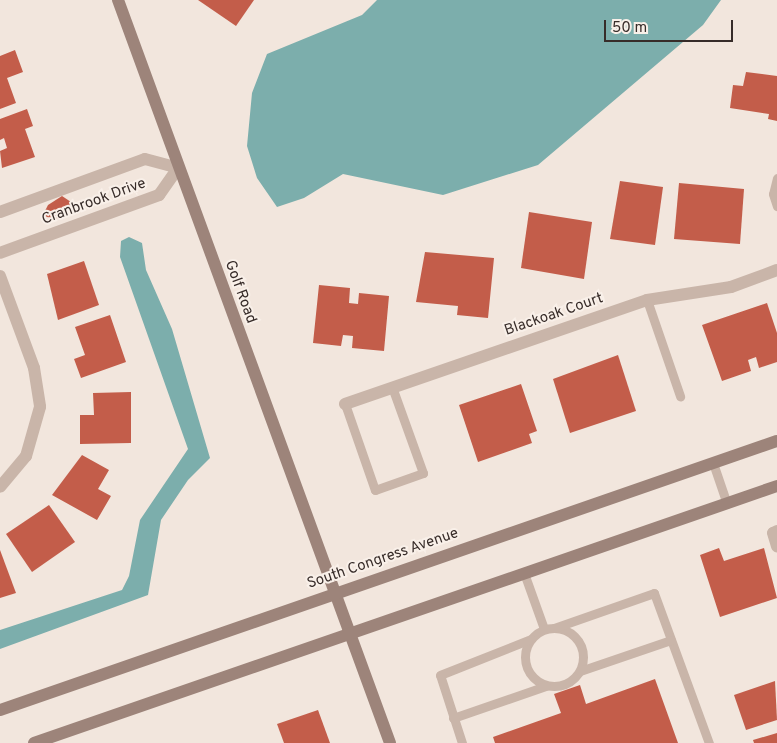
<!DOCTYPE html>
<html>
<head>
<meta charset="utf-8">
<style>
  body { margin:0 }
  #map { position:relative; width:777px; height:743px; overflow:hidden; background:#f2e6dd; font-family:Overpass,sans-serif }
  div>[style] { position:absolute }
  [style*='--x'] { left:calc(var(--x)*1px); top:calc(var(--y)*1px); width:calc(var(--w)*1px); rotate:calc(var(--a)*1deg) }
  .water>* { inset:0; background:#7caeac }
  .building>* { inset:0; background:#c35d4a }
  .lane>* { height:9px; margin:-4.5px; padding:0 4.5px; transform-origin:4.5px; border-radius:4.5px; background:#c9b5a9 }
  .lane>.ring { margin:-4.5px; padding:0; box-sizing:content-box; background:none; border:9px solid #c9b5a9; border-radius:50% }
  .street>* { height:12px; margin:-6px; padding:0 6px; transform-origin:6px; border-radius:6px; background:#c9b5a9 }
  .secondary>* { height:12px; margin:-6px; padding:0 6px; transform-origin:6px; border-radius:6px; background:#9d847a }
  span { translate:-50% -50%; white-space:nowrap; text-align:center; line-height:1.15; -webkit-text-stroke:4px #f9f0e9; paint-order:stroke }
  .street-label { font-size:15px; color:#372c29 }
  .scale { position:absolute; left:604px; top:20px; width:129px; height:22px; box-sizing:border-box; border:2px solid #372c29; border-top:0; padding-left:6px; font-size:15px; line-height:18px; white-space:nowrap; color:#372c29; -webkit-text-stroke:4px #f9f0e9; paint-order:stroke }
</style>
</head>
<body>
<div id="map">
  <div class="water">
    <i style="clip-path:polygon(377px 0,721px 0,703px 25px,538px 165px,443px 195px,343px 174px,304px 198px,277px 207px,257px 178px,247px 146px,252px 93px,267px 54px,362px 15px)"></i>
    <i style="clip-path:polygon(129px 237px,142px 243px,146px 270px,172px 329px,210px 458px,188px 480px,161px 520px,148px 595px,0 649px,0 630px,122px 590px,129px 576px,140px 520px,188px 449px,120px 257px,121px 241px)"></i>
  </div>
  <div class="building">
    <i style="clip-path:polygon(198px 0,254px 0,236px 26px)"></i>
    <i style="clip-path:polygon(15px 50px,23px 72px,7px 78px,16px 103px,0 109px,0 56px)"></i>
    <i style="clip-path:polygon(746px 72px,777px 76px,777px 121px,768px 119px,769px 114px,730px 108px,733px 85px,743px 86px)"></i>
    <i style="clip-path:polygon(27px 109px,33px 126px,25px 129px,35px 157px,2px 168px,0 151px,7px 148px,4px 138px,0 140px,0 119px)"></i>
    <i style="clip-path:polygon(620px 181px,663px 187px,655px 245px,610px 239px)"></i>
    <i style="clip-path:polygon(679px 183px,744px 189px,740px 244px,674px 239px)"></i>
    <i style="clip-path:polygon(62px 196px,74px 204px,69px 214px,54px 220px,43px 215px,48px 205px)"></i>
    <i style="clip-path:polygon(529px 212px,592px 222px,584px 279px,521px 268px)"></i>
    <i style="clip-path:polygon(425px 252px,494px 258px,488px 318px,457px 315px,458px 306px,416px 302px)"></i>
    <i style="clip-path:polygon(84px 261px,99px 305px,58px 320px,47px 274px)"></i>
    <i style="clip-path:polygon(319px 285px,350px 288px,349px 303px,358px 304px,359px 293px,389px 296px,384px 351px,352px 348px,353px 336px,343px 335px,341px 346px,313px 343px)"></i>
    <i style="clip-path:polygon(767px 303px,777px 333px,777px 362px,759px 368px,756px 357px,748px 360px,751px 371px,722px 381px,702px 325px)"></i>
    <i style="clip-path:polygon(110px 315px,126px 362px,81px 378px,74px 359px,85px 355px,75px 327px)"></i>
    <i style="clip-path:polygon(618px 355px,636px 411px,570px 433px,553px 379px)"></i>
    <i style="clip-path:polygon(521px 384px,537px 431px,529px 434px,532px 443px,478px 462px,459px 405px)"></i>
    <i style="clip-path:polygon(131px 392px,131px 443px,80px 444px,80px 415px,94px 415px,93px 393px)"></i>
    <i style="clip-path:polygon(82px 455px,109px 470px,98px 489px,111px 496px,97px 520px,52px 495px)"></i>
    <i style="clip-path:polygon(49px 505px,75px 542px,32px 572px,6px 534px)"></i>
    <i style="clip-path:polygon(719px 548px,724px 561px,764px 548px,777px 598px,720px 617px,700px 555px)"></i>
    <i style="clip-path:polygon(0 550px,16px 593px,0 598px)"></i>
    <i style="clip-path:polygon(655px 679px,678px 743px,495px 743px,493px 737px,561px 713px,554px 694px,580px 685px,586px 704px)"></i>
    <i style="clip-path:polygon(775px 681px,777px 720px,746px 730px,734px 695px)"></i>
    <i style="clip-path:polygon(318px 710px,330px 743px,284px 743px,277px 724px)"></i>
    <i style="clip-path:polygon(777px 733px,777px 743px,754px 743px,753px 740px)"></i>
  </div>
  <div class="lane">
    <i style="--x:777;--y:178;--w:16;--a:104"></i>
    <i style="--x:773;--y:194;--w:13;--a:72"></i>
    <i style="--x:647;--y:300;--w:102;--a:71"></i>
    <i style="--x:345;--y:404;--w:91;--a:70.8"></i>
    <i style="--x:375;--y:490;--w:51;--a:-19.5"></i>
    <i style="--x:423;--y:473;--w:91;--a:-109.8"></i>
    <i style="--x:713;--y:463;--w:43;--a:71.1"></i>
    <i style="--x:524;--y:573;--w:59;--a:70.3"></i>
    <i class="ring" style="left:525px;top:628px;width:49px;height:49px"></i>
    <i style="--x:554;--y:628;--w:106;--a:-19.3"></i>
    <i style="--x:654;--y:593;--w:160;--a:69.9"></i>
    <i style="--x:580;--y:671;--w:96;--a:-18.8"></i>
    <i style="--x:453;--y:718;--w:98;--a:-19"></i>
    <i style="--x:462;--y:743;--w:71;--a:-107.9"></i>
    <i style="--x:440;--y:675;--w:98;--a:-21.6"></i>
  </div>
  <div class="street">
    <i style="--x:0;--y:212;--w:154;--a:-20.1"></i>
    <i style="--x:145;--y:159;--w:34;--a:15"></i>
    <i style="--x:178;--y:168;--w:33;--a:125"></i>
    <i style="--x:159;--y:195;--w:169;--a:160"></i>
    <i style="--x:0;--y:276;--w:98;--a:69.7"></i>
    <i style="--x:34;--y:368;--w:39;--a:81"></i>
    <i style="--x:40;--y:407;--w:51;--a:105.9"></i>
    <i style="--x:26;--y:456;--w:40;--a:130"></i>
    <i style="--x:345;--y:404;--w:319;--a:-19"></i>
    <i style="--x:647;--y:300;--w:85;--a:-8.8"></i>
    <i style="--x:731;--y:287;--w:49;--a:-20.3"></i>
    <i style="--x:777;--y:531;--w:4;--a:153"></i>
    <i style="--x:773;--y:533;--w:14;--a:73"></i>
  </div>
  <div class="secondary">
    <i style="--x:118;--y:0;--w:791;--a:69.89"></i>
    <i style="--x:0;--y:710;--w:822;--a:-19.1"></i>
    <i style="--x:34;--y:743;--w:786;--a:-19.08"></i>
  </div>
  <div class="street-label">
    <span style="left:94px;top:202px;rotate:-20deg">Cranbrook Drive</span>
    <span style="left:240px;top:292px;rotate:70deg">Golf Road</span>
    <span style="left:554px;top:315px;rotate:-19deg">Blackoak Court</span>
    <span style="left:383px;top:559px;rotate:-19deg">South Congress Avenue</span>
  </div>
  <div class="scale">50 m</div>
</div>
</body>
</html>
